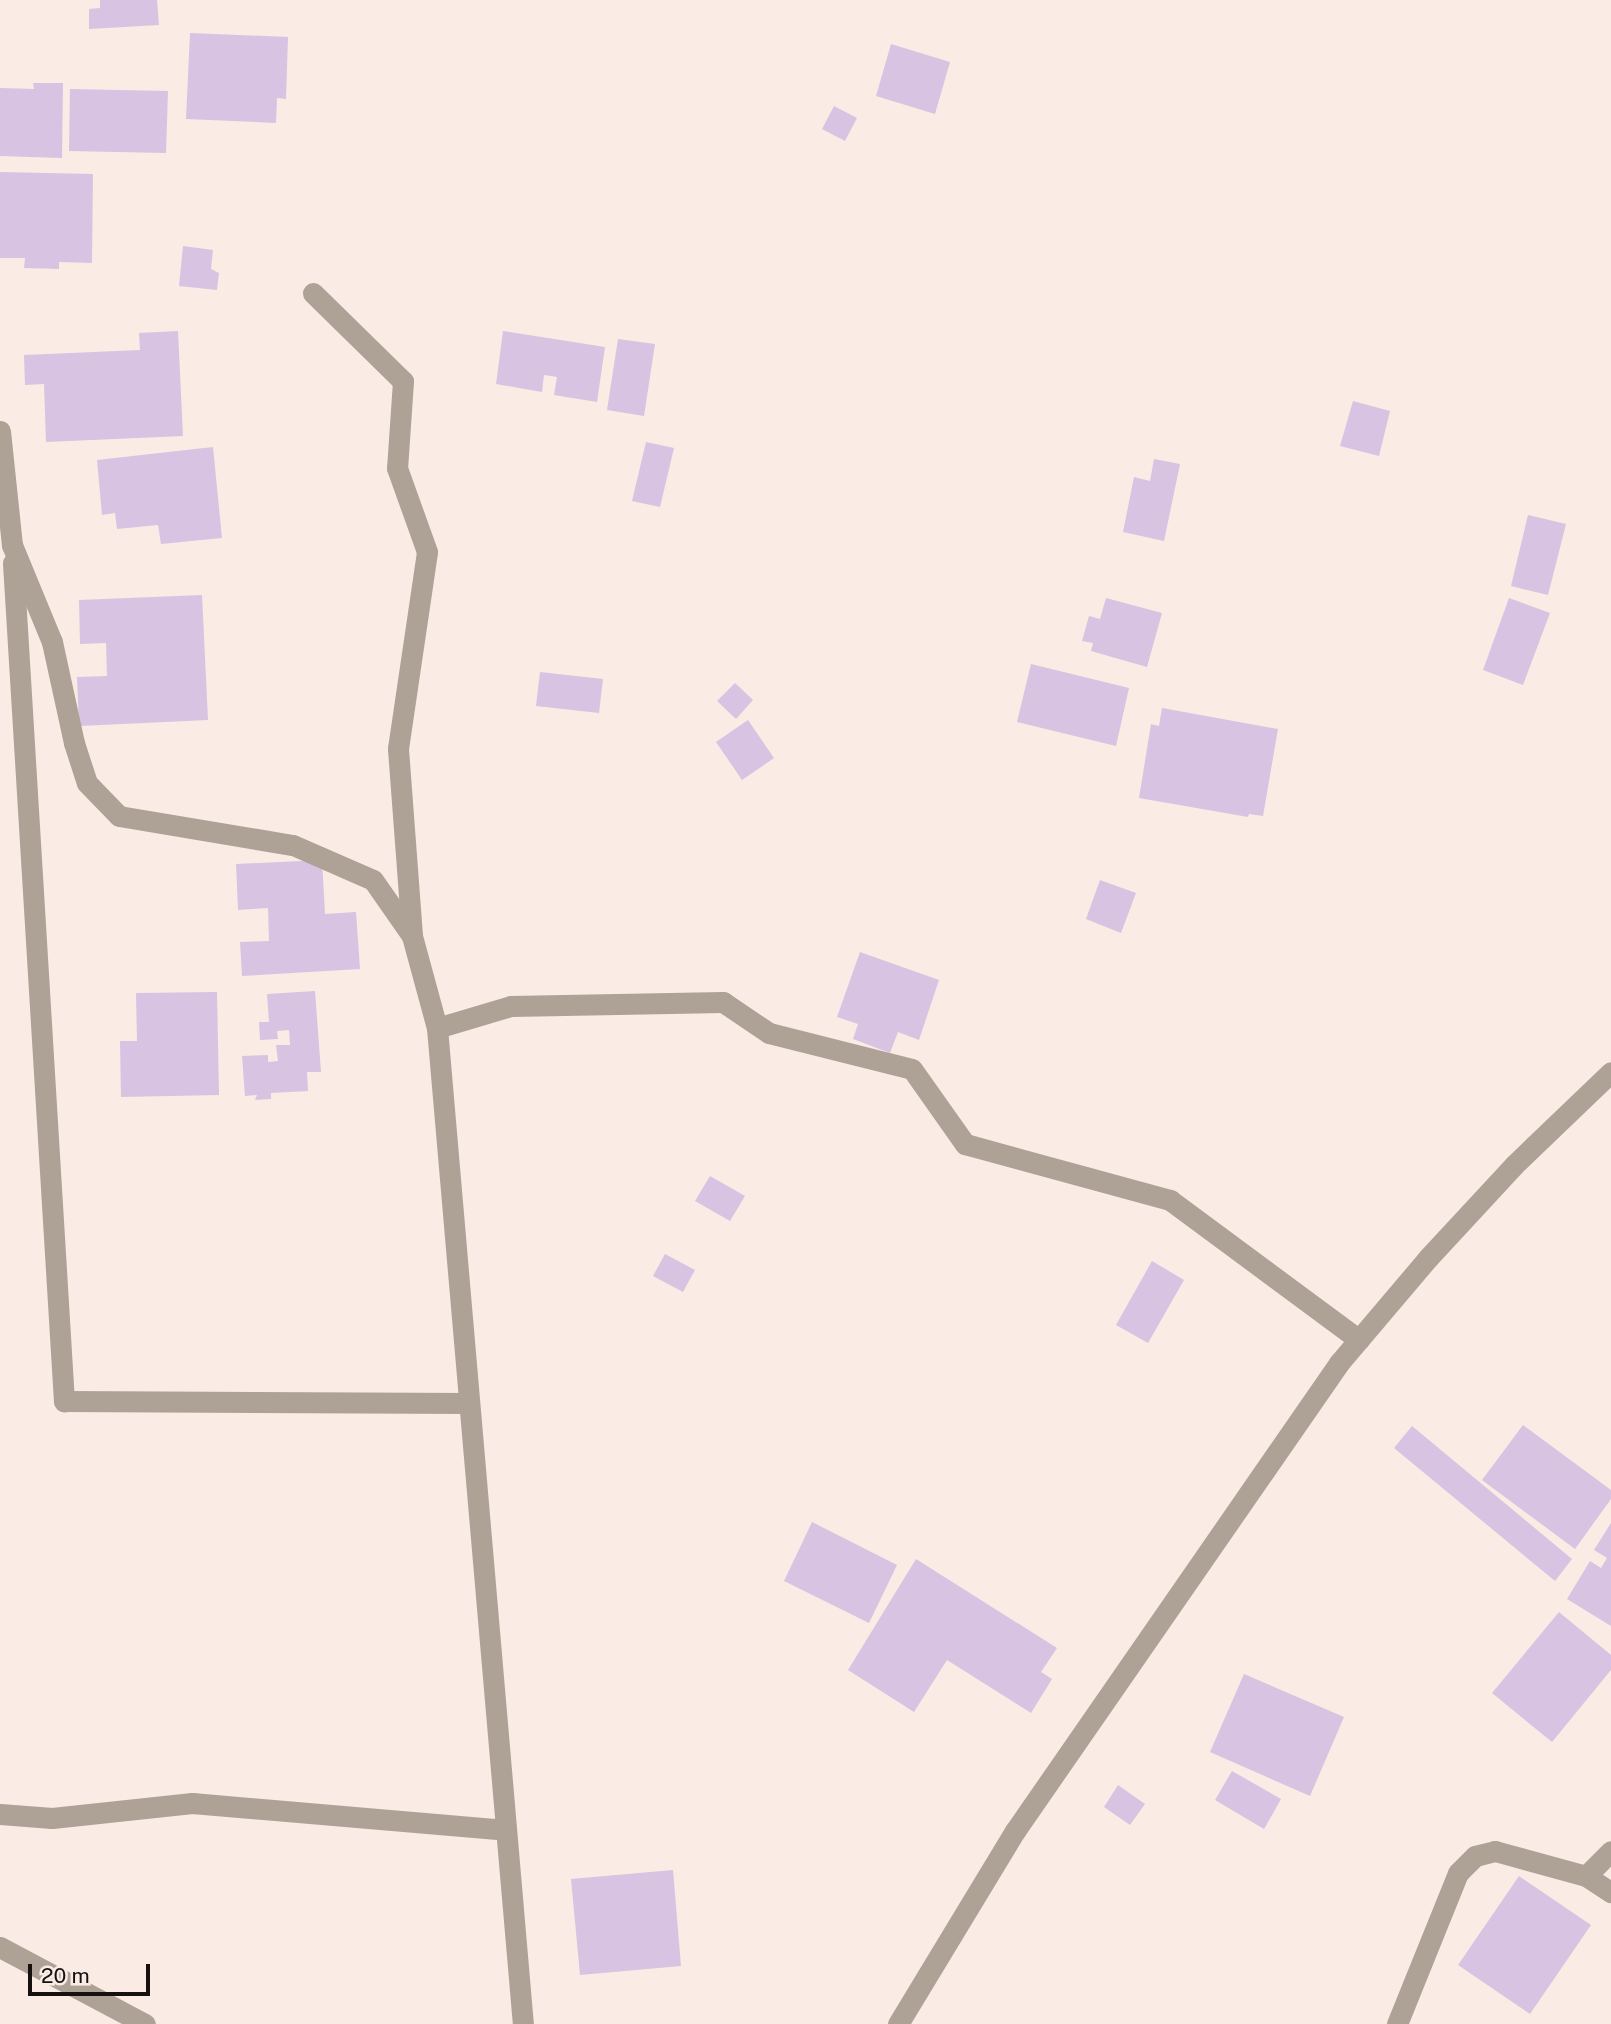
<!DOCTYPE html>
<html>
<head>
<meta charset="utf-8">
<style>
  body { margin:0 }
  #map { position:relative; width:1611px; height:2024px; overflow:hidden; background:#faebe4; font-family:"Public Sans",sans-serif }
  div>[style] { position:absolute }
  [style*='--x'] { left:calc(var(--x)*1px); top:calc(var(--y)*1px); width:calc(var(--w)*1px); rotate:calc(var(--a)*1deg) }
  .building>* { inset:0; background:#d8c3e2 }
  .street>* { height:21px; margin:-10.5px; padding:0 10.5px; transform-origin:10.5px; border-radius:10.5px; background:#aea196 }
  span { translate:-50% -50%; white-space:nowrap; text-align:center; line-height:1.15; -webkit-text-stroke:6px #faebe4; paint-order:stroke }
  .scale { position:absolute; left:28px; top:1964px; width:122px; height:32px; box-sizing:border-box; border:4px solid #16100e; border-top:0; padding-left:9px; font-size:21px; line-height:24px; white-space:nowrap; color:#16100e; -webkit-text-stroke:5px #faebe4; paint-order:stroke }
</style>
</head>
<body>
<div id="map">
  <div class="building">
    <i style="clip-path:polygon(100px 0,157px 0,159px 25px,89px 29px,89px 9px,100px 8px)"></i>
    <i style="clip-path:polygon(190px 33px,288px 37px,286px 99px,277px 98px,276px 123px,186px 119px)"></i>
    <i style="clip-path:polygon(891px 44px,950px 62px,935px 114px,876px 96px)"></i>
    <i style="clip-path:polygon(33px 83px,63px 83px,62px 158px,0 156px,0 88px,34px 89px)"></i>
    <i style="clip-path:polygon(70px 89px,168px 91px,166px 153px,69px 151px)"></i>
    <i style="clip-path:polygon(834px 106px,857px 118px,845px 141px,822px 129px)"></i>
    <i style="clip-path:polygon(0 172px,93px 174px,92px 263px,59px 262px,59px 269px,24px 268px,25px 258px,0 258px)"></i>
    <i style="clip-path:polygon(183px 246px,213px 250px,211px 269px,219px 273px,217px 290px,179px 286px)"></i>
    <i style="clip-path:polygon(178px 331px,183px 436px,46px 442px,44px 384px,25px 385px,24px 355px,140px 350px,139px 333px)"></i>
    <i style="clip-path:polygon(503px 331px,605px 347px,597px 402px,554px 395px,557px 377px,544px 375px,542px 392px,496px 384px)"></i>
    <i style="clip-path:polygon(618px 339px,655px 344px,644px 416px,607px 410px)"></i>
    <i style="clip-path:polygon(1353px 401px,1390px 411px,1379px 456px,1340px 446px)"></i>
    <i style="clip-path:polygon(646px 442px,674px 448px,660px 507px,632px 501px)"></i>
    <i style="clip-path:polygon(213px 447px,222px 538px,161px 544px,158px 525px,117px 529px,115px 513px,102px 515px,97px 460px)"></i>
    <i style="clip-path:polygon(1154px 459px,1180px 464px,1164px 541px,1123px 532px,1134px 477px,1150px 481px)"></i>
    <i style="clip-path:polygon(1528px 515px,1566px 524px,1548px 595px,1511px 586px)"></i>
    <i style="clip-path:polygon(202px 595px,208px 720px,79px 726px,77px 677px,107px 676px,106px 643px,80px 644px,79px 600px)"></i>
    <i style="clip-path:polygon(1106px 598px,1162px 613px,1147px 667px,1091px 651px,1093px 643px,1082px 641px,1089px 616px,1100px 619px)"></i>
    <i style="clip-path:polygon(1509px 598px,1550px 613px,1523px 685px,1483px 670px)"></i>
    <i style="clip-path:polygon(1031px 664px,1129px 688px,1116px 746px,1017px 722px)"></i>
    <i style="clip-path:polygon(540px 672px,603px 679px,599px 713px,536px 706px)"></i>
    <i style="clip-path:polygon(735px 683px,753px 700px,736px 719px,717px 701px)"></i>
    <i style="clip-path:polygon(1162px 708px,1278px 729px,1263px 816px,1249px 814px,1248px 817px,1139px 798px,1151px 724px,1159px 726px)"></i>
    <i style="clip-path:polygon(748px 720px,774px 758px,742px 780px,716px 742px)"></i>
    <i style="clip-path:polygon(322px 860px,325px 914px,356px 912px,360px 969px,242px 976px,240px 942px,269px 941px,268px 908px,238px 910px,236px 864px)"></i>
    <i style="clip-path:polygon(1100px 880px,1136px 893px,1121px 933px,1086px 919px)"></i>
    <i style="clip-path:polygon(860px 952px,939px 980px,919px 1040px,898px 1032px,890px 1053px,853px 1039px,858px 1024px,837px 1017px)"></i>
    <i style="clip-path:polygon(315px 991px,321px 1072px,307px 1072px,308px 1091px,271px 1093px,271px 1099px,255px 1100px,257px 1095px,245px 1096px,242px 1056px,268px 1055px,268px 1062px,278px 1061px,276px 1045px,290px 1045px,289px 1030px,277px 1031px,278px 1039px,260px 1040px,259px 1022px,269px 1022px,267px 994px)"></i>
    <i style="clip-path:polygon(217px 992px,219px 1095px,121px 1097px,120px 1041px,137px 1041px,136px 993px)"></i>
    <i style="clip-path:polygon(710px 1176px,745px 1196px,730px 1221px,695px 1201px)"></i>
    <i style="clip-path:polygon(665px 1254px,695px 1270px,683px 1292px,653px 1276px)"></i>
    <i style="clip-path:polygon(1152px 1261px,1184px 1280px,1148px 1343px,1116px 1325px)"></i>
    <i style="clip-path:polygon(1523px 1425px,1611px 1490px,1611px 1499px,1575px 1549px,1482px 1480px)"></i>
    <i style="clip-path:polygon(1412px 1426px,1572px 1559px,1555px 1581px,1394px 1448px)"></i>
    <i style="clip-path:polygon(812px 1522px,897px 1565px,869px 1623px,784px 1581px)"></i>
    <i style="clip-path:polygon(1611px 1523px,1611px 1626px,1567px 1599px,1590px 1561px,1601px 1568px,1607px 1558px,1594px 1550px)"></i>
    <i style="clip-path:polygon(916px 1559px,1057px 1648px,1041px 1672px,1052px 1679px,1031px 1713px,947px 1660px,914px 1712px,848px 1670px)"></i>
    <i style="clip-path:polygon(1559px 1612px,1611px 1655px,1611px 1670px,1552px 1742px,1492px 1693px)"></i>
    <i style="clip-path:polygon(1244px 1674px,1344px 1717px,1310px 1796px,1210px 1752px)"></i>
    <i style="clip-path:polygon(1232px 1771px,1281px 1799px,1264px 1829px,1215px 1800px)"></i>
    <i style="clip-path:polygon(1118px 1785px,1145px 1804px,1130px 1825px,1104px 1807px)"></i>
    <i style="clip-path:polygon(673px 1870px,681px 1966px,580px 1975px,571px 1879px)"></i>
    <i style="clip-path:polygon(1519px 1876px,1591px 1925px,1530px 2014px,1458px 1965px)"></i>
  </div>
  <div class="street">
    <i style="--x:313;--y:293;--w:126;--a:44.4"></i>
    <i style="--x:403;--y:381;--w:87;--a:93.9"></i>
    <i style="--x:397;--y:468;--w:89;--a:70.3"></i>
    <i style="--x:427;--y:552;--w:199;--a:98.4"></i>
    <i style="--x:398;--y:749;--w:186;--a:85.7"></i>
    <i style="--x:0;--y:431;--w:115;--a:84"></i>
    <i style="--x:12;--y:545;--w:105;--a:67.6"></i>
    <i style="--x:52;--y:642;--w:103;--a:77.7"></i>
    <i style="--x:74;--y:743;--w:42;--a:72"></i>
    <i style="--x:87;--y:783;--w:46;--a:45.9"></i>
    <i style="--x:119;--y:816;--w:176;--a:9.5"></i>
    <i style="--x:293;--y:845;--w:87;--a:23.6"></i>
    <i style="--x:373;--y:880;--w:68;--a:55.1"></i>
    <i style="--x:412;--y:936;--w:95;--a:74.8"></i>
    <i style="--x:437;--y:1028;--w:1000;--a:85.07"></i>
    <i style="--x:13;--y:563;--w:840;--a:86.52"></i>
    <i style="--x:64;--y:1401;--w:404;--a:0.3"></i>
    <i style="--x:437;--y:1028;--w:77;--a:-16.6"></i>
    <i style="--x:511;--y:1006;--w:212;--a:-1.1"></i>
    <i style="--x:723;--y:1002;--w:55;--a:34"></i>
    <i style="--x:769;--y:1033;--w:147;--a:14.1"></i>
    <i style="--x:912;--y:1069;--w:92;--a:54.8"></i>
    <i style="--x:965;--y:1144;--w:213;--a:15.3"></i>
    <i style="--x:1170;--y:1200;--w:235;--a:36.5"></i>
    <i style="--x:0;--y:1814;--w:52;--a:4.4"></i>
    <i style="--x:52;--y:1818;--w:141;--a:-6.1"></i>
    <i style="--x:192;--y:1803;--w:315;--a:4.9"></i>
    <i style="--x:1586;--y:1876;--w:30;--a:33"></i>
    <i style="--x:0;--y:1947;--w:164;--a:28"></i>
    <i style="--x:898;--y:2024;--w:226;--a:-58.8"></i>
    <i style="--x:1015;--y:1831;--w:569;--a:-55.3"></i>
    <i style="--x:1339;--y:1363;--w:138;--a:-49.7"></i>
    <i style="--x:1428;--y:1258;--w:127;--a:-47.2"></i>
    <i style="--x:1514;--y:1165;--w:134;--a:-43.8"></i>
    <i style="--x:1397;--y:2024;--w:163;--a:-68"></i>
    <i style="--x:1458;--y:1873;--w:24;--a:-45"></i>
    <i style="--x:1475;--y:1856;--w:21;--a:-14"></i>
    <i style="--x:1495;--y:1851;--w:94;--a:15.4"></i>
    <i style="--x:1586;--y:1876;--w:35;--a:-45"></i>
  </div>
  <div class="scale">20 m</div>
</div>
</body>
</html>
